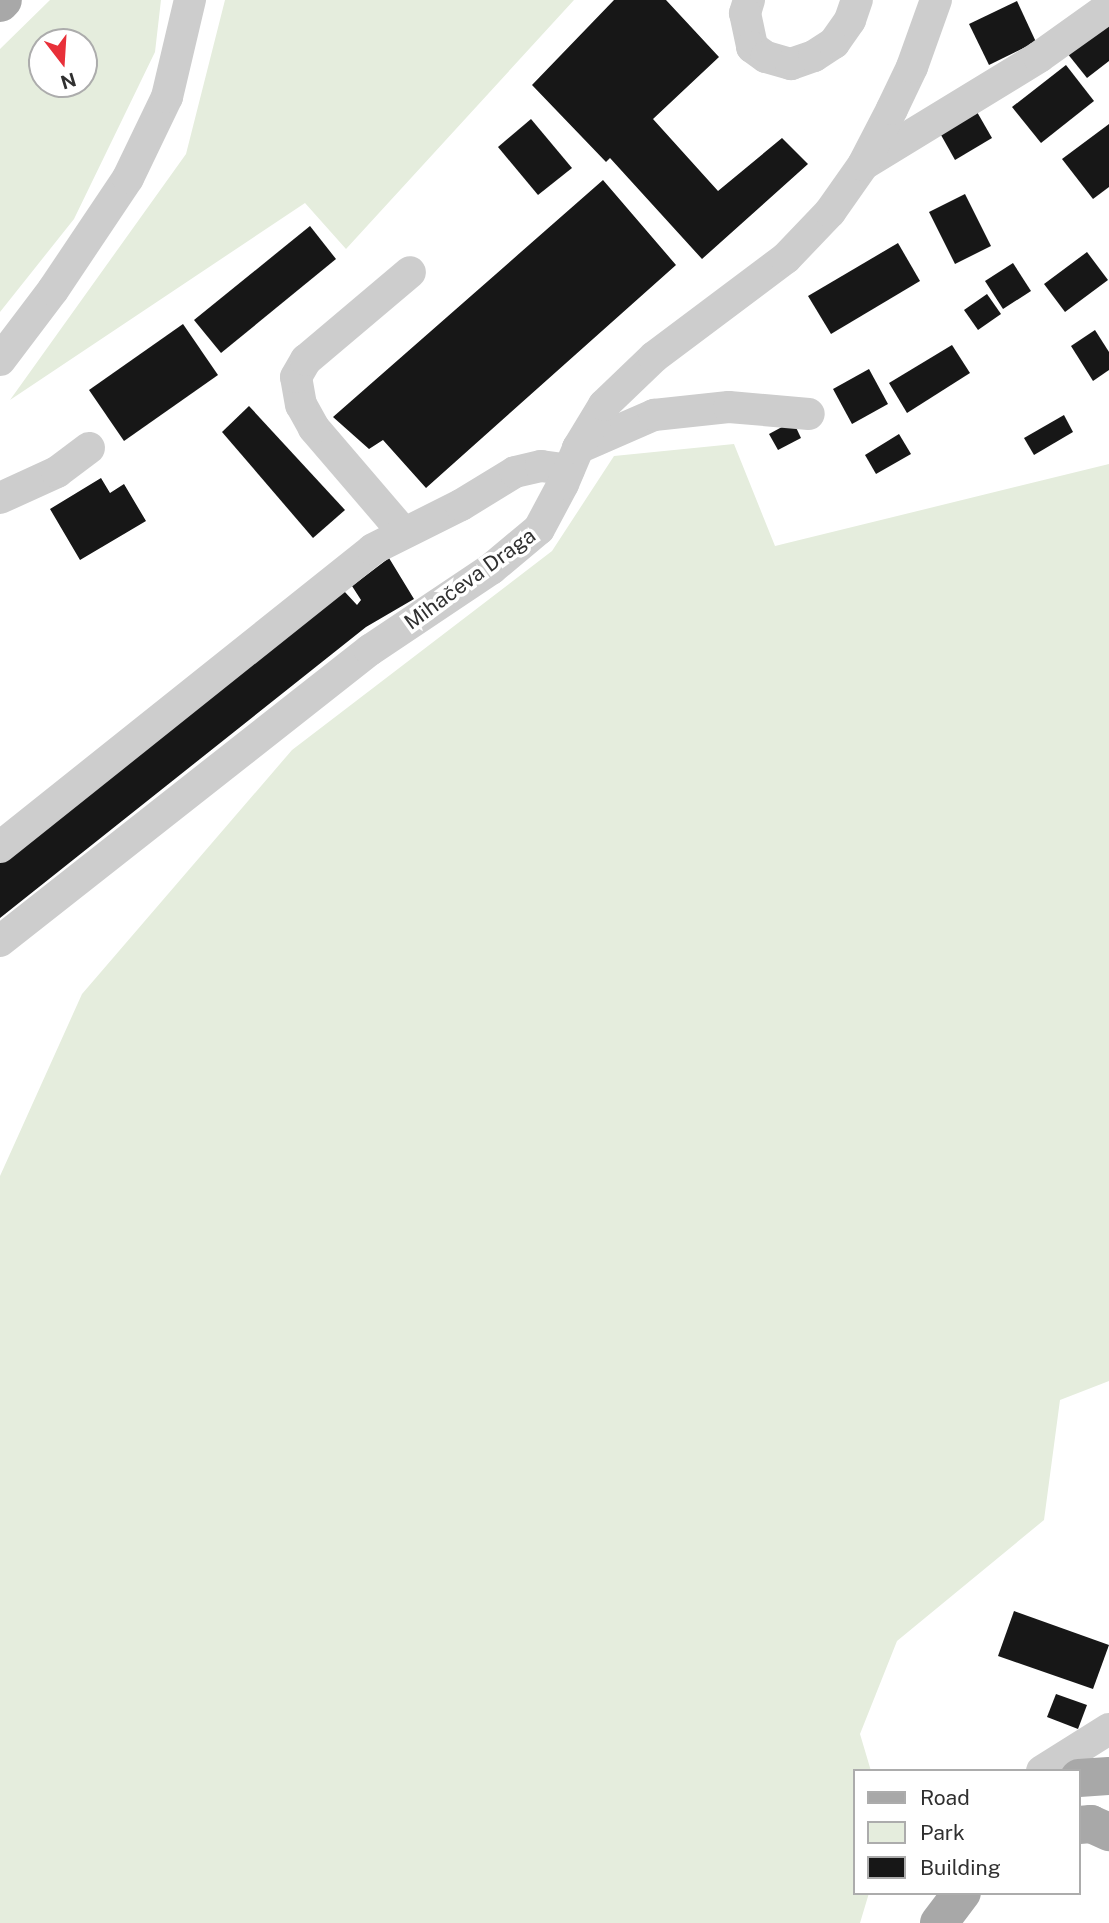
<!DOCTYPE html>
<html>
<head>
<meta charset="utf-8">
<style>
  body { margin:0 }
  #map { position:relative; width:1109px; height:1923px; overflow:hidden; background:#fff; font-family:"Public Sans",sans-serif }
  div>[style] { position:absolute }
  [style*='--x'] { left:calc(var(--x)*1px); top:calc(var(--y)*1px); width:calc(var(--w)*1px); rotate:calc(var(--a)*1deg) }
  .green>* { inset:0; background:#e5eddd }
  .building>* { inset:0; background:#171717 }
  .minor>* { height:32px; margin:-16px; padding:0 16px; transform-origin:16px; border-radius:16px; background:#cdcdcd }
  .major>* { height:38px; margin:-19px; padding:0 19px; transform-origin:19px; border-radius:19px; background:#a8a8a8 }
  span { translate:-50% -50%; white-space:nowrap; text-align:center; line-height:1.15; -webkit-text-stroke:7px #fff; paint-order:stroke }
  .street-label { font-size:21px; color:#303030 }
  .legend { position:absolute; left:853px; top:1769px; width:228px; height:126px; box-sizing:border-box; background:#fff; border:2px solid #acacac; margin:0; padding:9px 12px; list-style:none; font-size:21px; color:#303030 }
  .legend li { display:flex; align-items:center; gap:14px; height:35px }
  .legend b { width:35px; border:2px solid #acacac }
  .north { position:absolute; left:28px; top:28px; width:70px; height:70px; box-sizing:border-box; background:#fff; border:2px solid #acacac; border-radius:50%; rotate:163deg; font-size:19px; font-weight:700; line-height:28px; text-align:center; color:#303030 }
  .north::after { content:''; display:block; margin:auto; width:24px; height:32px; background:#e83039; clip-path:polygon(50% 0,100% 100%,50% 72%,0 100%) }
</style>
</head>
<body>
<div id="map">
  <div class="green">
    <i style="clip-path:polygon(evenodd,50px 0,161px 0,155px 52px,74px 219px,0 312px,0 49px,50px 0,42px 42px,84px 42px,84px 84px,42px 84px,42px 42px)"></i>
    <i style="clip-path:polygon(225px 0,574px 0,346px 249px,305px 203px,10px 400px,186px 154px)"></i>
    <i style="clip-path:polygon(734px 444px,775px 546px,1109px 464px,1109px 1381px,1060px 1400px,1044px 1520px,897px 1641px,860px 1734px,871px 1771px,855px 1771px,855px 1893px,869px 1893px,860px 1923px,0 1923px,0 1176px,82px 994px,292px 750px,552px 551px,614px 456px)"></i>
  </div>
  <div class="building">
    <i style="clip-path:polygon(614px 0,666px 0,719px 57px,653px 119px,718px 191px,782px 138px,808px 164px,702px 259px,610px 158px,606px 162px,532px 85px)"></i>
    <i style="clip-path:polygon(1017px 1px,1036px 42px,989px 65px,969px 24px)"></i>
    <i style="clip-path:polygon(1109px 20px,1109px 61px,1087px 78px,1067px 53px)"></i>
    <i style="clip-path:polygon(1066px 65px,1094px 101px,1041px 143px,1012px 107px)"></i>
    <i style="clip-path:polygon(973px 105px,992px 138px,955px 160px,936px 126px)"></i>
    <i style="clip-path:polygon(531px 119px,572px 168px,538px 195px,498px 147px)"></i>
    <i style="clip-path:polygon(1109px 124px,1109px 187px,1093px 199px,1062px 159px)"></i>
    <i style="clip-path:polygon(603px 180px,676px 265px,426px 488px,383px 440px,369px 449px,333px 417px)"></i>
    <i style="clip-path:polygon(965px 194px,991px 246px,955px 264px,929px 212px)"></i>
    <i style="clip-path:polygon(310px 226px,336px 259px,221px 353px,194px 320px)"></i>
    <i style="clip-path:polygon(898px 243px,920px 281px,831px 334px,808px 296px)"></i>
    <i style="clip-path:polygon(1087px 252px,1108px 280px,1065px 312px,1044px 284px)"></i>
    <i style="clip-path:polygon(1013px 263px,1031px 291px,1003px 309px,985px 281px)"></i>
    <i style="clip-path:polygon(987px 294px,1001px 314px,978px 330px,964px 310px)"></i>
    <i style="clip-path:polygon(183px 324px,218px 375px,124px 441px,89px 390px)"></i>
    <i style="clip-path:polygon(1095px 330px,1109px 352px,1109px 370px,1093px 381px,1071px 346px)"></i>
    <i style="clip-path:polygon(952px 345px,970px 373px,907px 413px,889px 383px)"></i>
    <i style="clip-path:polygon(869px 369px,888px 404px,852px 424px,833px 389px)"></i>
    <i style="clip-path:polygon(249px 406px,345px 510px,313px 538px,222px 432px)"></i>
    <i style="clip-path:polygon(1064px 415px,1073px 432px,1034px 455px,1024px 438px)"></i>
    <i style="clip-path:polygon(793px 421px,801px 438px,778px 450px,769px 434px)"></i>
    <i style="clip-path:polygon(899px 434px,911px 454px,876px 474px,865px 455px)"></i>
    <i style="clip-path:polygon(101px 478px,110px 493px,124px 484px,146px 521px,80px 560px,50px 509px)"></i>
    <i style="clip-path:polygon(389px 558px,414px 599px,366px 627px,0 918px,0 863px,344px 591px,357px 605px,361px 600px,352px 586px)"></i>
    <i style="clip-path:polygon(1014px 1611px,1109px 1645px,1093px 1689px,998px 1656px)"></i>
    <i style="clip-path:polygon(1056px 1694px,1087px 1705px,1078px 1729px,1047px 1717px)"></i>
  </div>
  <div class="minor">
    <i style="--x:749;--y:0;--w:14;--a:107"></i>
    <i style="--x:745;--y:13;--w:35;--a:78"></i>
    <i style="--x:752;--y:47;--w:17;--a:36"></i>
    <i style="--x:766;--y:57;--w:26;--a:16"></i>
    <i style="--x:791;--y:64;--w:24;--a:-19"></i>
    <i style="--x:814;--y:56;--w:24;--a:-33"></i>
    <i style="--x:834;--y:43;--w:28;--a:-55"></i>
    <i style="--x:850;--y:20;--w:21;--a:-71"></i>
    <i style="--x:864;--y:164;--w:205;--a:-31.4"></i>
    <i style="--x:1039;--y:57;--w:86;--a:-35.5"></i>
    <i style="--x:0;--y:360;--w:88;--a:-52.9"></i>
    <i style="--x:53;--y:290;--w:135;--a:-56.2"></i>
    <i style="--x:128;--y:178;--w:90;--a:-64.3"></i>
    <i style="--x:167;--y:97;--w:100;--a:-76.7"></i>
    <i style="--x:578;--y:448;--w:83;--a:-23.5"></i>
    <i style="--x:654;--y:415;--w:75;--a:-6.1"></i>
    <i style="--x:729;--y:407;--w:80;--a:5"></i>
    <i style="--x:0;--y:498;--w:63;--a:-24.5"></i>
    <i style="--x:57;--y:472;--w:40;--a:-37"></i>
    <i style="--x:403;--y:532;--w:137;--a:-130.6"></i>
    <i style="--x:314;--y:428;--w:26;--a:-119"></i>
    <i style="--x:301;--y:405;--w:28;--a:-100"></i>
    <i style="--x:296;--y:377;--w:20;--a:-60"></i>
    <i style="--x:306;--y:360;--w:136;--a:-40.2"></i>
    <i style="--x:0;--y:847;--w:477;--a:-38.6"></i>
    <i style="--x:373;--y:549;--w:98;--a:-26.6"></i>
    <i style="--x:461;--y:505;--w:63;--a:-31.4"></i>
    <i style="--x:515;--y:472;--w:27;--a:-13"></i>
    <i style="--x:541;--y:466;--w:28;--a:8"></i>
    <i style="--x:0;--y:941;--w:471;--a:-38.2"></i>
    <i style="--x:370;--y:650;--w:146;--a:-33.8"></i>
    <i style="--x:491;--y:569;--w:62;--a:-39.8"></i>
    <i style="--x:539;--y:529;--w:51;--a:-61.9"></i>
    <i style="--x:563;--y:484;--w:39;--a:-67"></i>
    <i style="--x:578;--y:448;--w:50;--a:-58.8"></i>
    <i style="--x:604;--y:405;--w:69;--a:-43.8"></i>
    <i style="--x:654;--y:357;--w:165;--a:-36.9"></i>
    <i style="--x:786;--y:258;--w:64;--a:-46.3"></i>
    <i style="--x:830;--y:212;--w:57;--a:-54.9"></i>
    <i style="--x:863;--y:165;--w:63;--a:-62.6"></i>
    <i style="--x:892;--y:109;--w:47;--a:-64.5"></i>
    <i style="--x:912;--y:67;--w:71;--a:-70.3"></i>
    <i style="--x:1042;--y:1771;--w:79;--a:-32.1"></i>
  </div>
  <div class="major">
    <i style="--x:0;--y:3;--w:4;--a:-45"></i>
    <i style="--x:1079;--y:1778;--w:30;--a:-4"></i>
    <i style="--x:1079;--y:1825;--w:12;--a:-5"></i>
    <i style="--x:1091;--y:1824;--w:20;--a:24"></i>
    <i style="--x:939;--y:1923;--w:38;--a:-53"></i>
  </div>
  <div class="street-label">
    <span style="left:470px;top:579px;rotate:-36deg">Mihačeva Draga</span>
  </div>
  <ul class="legend">
  <li><b style="height:9px;background:#a8a8a8"></b>Road</li>
  <li><b style="height:19px;background:#e5eddd"></b>Park</li>
  <li><b style="height:19px;background:#171717"></b>Building</li>
  </ul>
  <div class="north">N</div>
</div>
</body>
</html>
